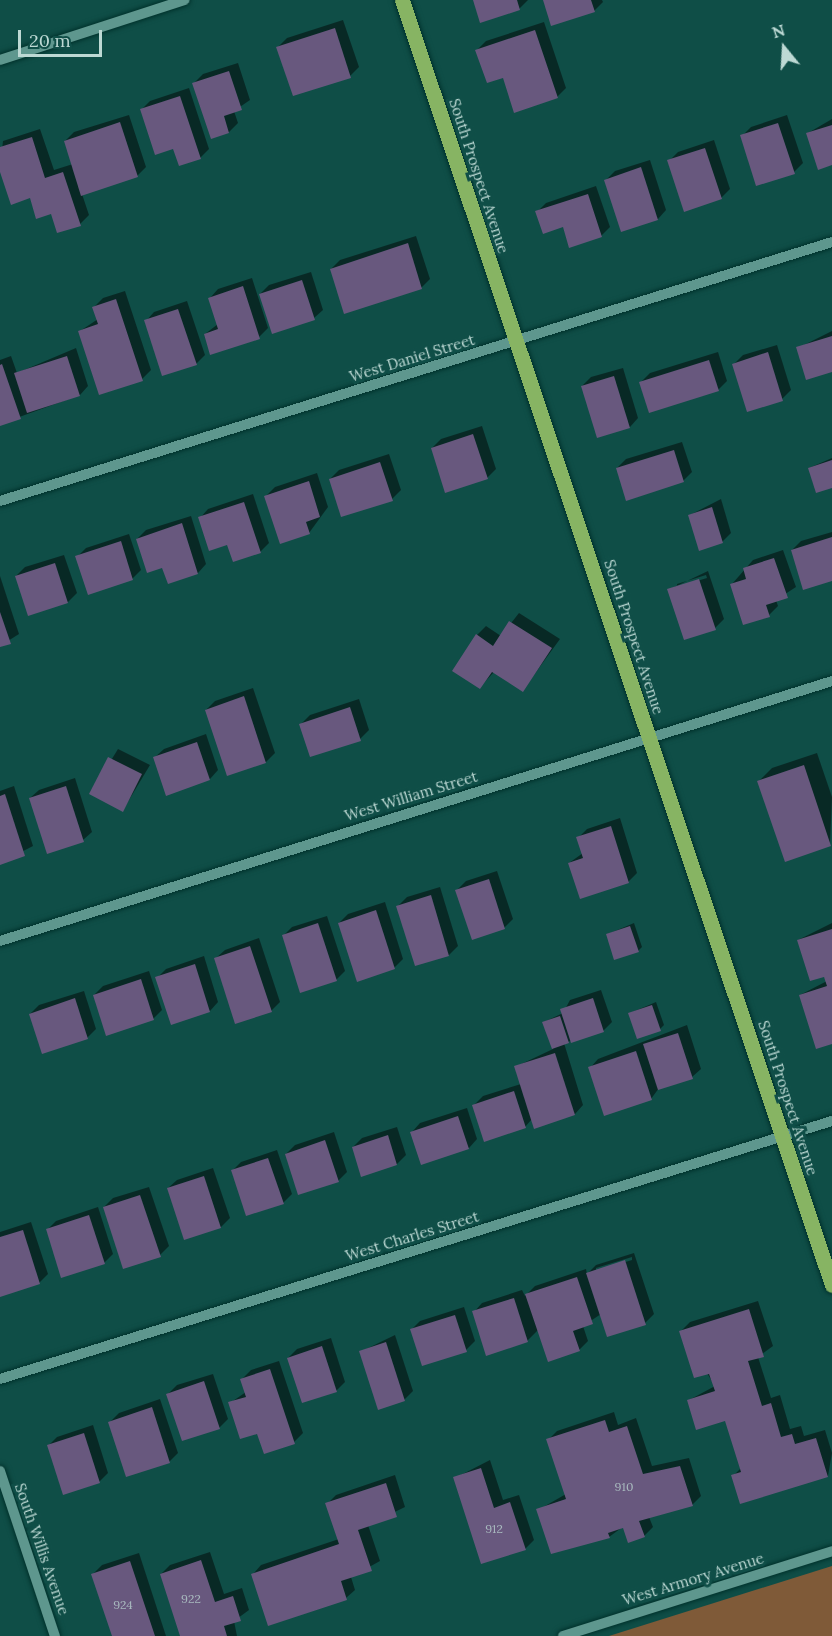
<!DOCTYPE html>
<html>
<head>
<meta charset="utf-8">
<style>
  body { margin:0 }
  #map { position:relative; width:832px; height:1636px; overflow:hidden; background:#0f4e47; font-family:Lora,serif }
  div>[style] { position:absolute }
  [style*='--x'] { left:calc(var(--x)*1px); top:calc(var(--y)*1px); width:calc(var(--w)*1px); rotate:calc(var(--a)*1deg) }
  .green>* { inset:0; background:#7f5a38 }
  .shadow>* { inset:0; background:#0007 }
  .building>* { inset:0; background:#68587e }
  .roads { filter:drop-shadow(0 0 2px #01322c) drop-shadow(0 0 2px #01322c) }
  .minor>* { height:10px; margin:-5px; padding:0 5px; transform-origin:5px; border-radius:5px; background:#5e978e }
  .major>* { height:15px; margin:-7.5px; padding:0 7.5px; transform-origin:7.5px; border-radius:7.5px; background:#87b463 }
  span { translate:-50% -50%; white-space:nowrap; text-align:center; line-height:1.15; -webkit-text-stroke:6px #0f4e47; paint-order:stroke }
  .number-label { font-size:12px; color:#a8b9be }
  .number-label span { -webkit-text-stroke-width:0 }
  .street-label { font-size:15px; color:#bdd9d4 }
  .north { position:absolute; left:754px; top:18px; width:60px; height:60px; -webkit-text-stroke:4px #0f4e47; paint-order:stroke; rotate:342deg; font-size:16px; font-weight:700; line-height:24px; text-align:center; color:#bdd9d4 }
  .north::after { content:''; display:block; margin:auto; width:21px; height:27px; background:#bdd9d4; clip-path:polygon(50% 0,100% 100%,50% 72%,0 100%) }
  .scale { position:absolute; left:18px; top:30px; width:84px; height:27px; box-sizing:border-box; border:3px solid #bdd9d4; border-top:0; padding-left:8px; font-size:18px; line-height:21px; white-space:nowrap; color:#bdd9d4; -webkit-text-stroke:4px #0f4e47; paint-order:stroke }
</style>
</head>
<body>
<div id="map">
  <div class="green">
    <i style="clip-path:polygon(832px 1566px,832px 1636px,609px 1636px)"></i>
  </div>
  <div class="shadow">
    <i style="clip-path:polygon(474px 0,528px 0,519px 9px)"></i>
    <i style="clip-path:polygon(544px 0,602px 0,603px 2px,594px 11px)"></i>
    <i style="clip-path:polygon(343px 20px,359px 67px,350px 76px,278px 47px,287px 38px)"></i>
    <i style="clip-path:polygon(544px 22px,566px 88px,557px 97px,504px 76px,477px 50px,486px 41px)"></i>
    <i style="clip-path:polygon(238px 63px,250px 100px,234px 111px,238px 123px,229px 132px,212px 137px,194px 83px,203px 74px)"></i>
    <i style="clip-path:polygon(189px 88px,209px 149px,200px 158px,174px 147px,141px 110px,150px 101px)"></i>
    <i style="clip-path:polygon(129px 115px,146px 167px,137px 176px,82px 194px,89px 215px,80px 224px,52px 212px,0 167px,3px 141px,40px 129px,54px 170px,73px 164px,65px 141px,74px 132px)"></i>
    <i style="clip-path:polygon(787px 115px,803px 163px,794px 172px,742px 136px,751px 127px)"></i>
    <i style="clip-path:polygon(832px 119px,832px 164px,808px 133px)"></i>
    <i style="clip-path:polygon(714px 140px,730px 189px,721px 198px,669px 161px,678px 152px)"></i>
    <i style="clip-path:polygon(650px 160px,666px 210px,658px 219px,622px 230px,606px 180px,615px 171px)"></i>
    <i style="clip-path:polygon(596px 186px,610px 227px,601px 236px,537px 212px,546px 203px)"></i>
    <i style="clip-path:polygon(416px 236px,430px 279px,422px 287px,345px 312px,331px 269px,340px 260px)"></i>
    <i style="clip-path:polygon(311px 272px,323px 310px,314px 318px,260px 294px,269px 285px)"></i>
    <i style="clip-path:polygon(252px 278px,268px 328px,259px 337px,205px 334px,218px 324px,210px 298px,218px 289px)"></i>
    <i style="clip-path:polygon(125px 291px,151px 370px,142px 379px,80px 331px,98px 319px,94px 307px,103px 298px)"></i>
    <i style="clip-path:polygon(187px 301px,205px 355px,196px 364px,146px 321px,154px 312px)"></i>
    <i style="clip-path:polygon(832px 331px,832px 370px,798px 348px)"></i>
    <i style="clip-path:polygon(777px 345px,791px 390px,782px 399px,734px 364px,743px 355px)"></i>
    <i style="clip-path:polygon(76px 348px,88px 386px,80px 395px,0 424px,0 360px,11px 356px,17px 373px)"></i>
    <i style="clip-path:polygon(718px 352px,727px 381px,718px 390px,641px 382px,650px 373px)"></i>
    <i style="clip-path:polygon(623px 368px,638px 418px,630px 427px,598px 436px,582px 386px,591px 377px)"></i>
    <i style="clip-path:polygon(482px 426px,496px 469px,487px 478px,432px 448px,441px 439px)"></i>
    <i style="clip-path:polygon(682px 442px,692px 472px,683px 481px,617px 468px,626px 459px)"></i>
    <i style="clip-path:polygon(389px 454px,401px 490px,392px 499px,330px 479px,339px 470px)"></i>
    <i style="clip-path:polygon(832px 458px,832px 487px,809px 468px)"></i>
    <i style="clip-path:polygon(317px 473px,328px 507px,309px 533px,266px 496px,275px 487px)"></i>
    <i style="clip-path:polygon(253px 494px,269px 543px,260px 552px,200px 518px,208px 509px)"></i>
    <i style="clip-path:polygon(721px 499px,731px 533px,722px 542px,690px 515px)"></i>
    <i style="clip-path:polygon(191px 516px,206px 564px,198px 573px,163px 566px,137px 539px,146px 530px)"></i>
    <i style="clip-path:polygon(832px 532px,832px 579px,792px 550px,801px 541px)"></i>
    <i style="clip-path:polygon(129px 534px,141px 570px,132px 579px,77px 557px,86px 548px)"></i>
    <i style="clip-path:polygon(783px 550px,796px 587px,776px 600px,778px 606px,769px 615px,732px 584px,753px 560px)"></i>
    <i style="clip-path:polygon(64px 555px,77px 593px,68px 602px,29px 614px,16px 576px,25px 567px)"></i>
    <i style="clip-path:polygon(evenodd,708px 571px,724px 619px,715px 628px,668px 590px,708px 571px,706px 575px,707px 578px,677px 587px,677px 584px,706px 575px)"></i>
    <i style="clip-path:polygon(0 576px,19px 634px,0 646px)"></i>
    <i style="clip-path:polygon(519px 613px,560px 639px,523px 690px,494px 672px,480px 687px,477px 635px,486px 626px,501px 636px)"></i>
    <i style="clip-path:polygon(253px 688px,275px 753px,266px 762px,228px 774px,206px 710px,215px 701px)"></i>
    <i style="clip-path:polygon(359px 699px,369px 730px,360px 739px,301px 724px,310px 715px)"></i>
    <i style="clip-path:polygon(206px 734px,218px 770px,210px 779px,155px 757px,164px 749px)"></i>
    <i style="clip-path:polygon(118px 749px,150px 765px,123px 810px,91px 793px)"></i>
    <i style="clip-path:polygon(817px 753px,832px 797px,830px 845px,759px 781px,772px 768px)"></i>
    <i style="clip-path:polygon(75px 778px,92px 832px,83px 840px,30px 798px,39px 790px)"></i>
    <i style="clip-path:polygon(14px 786px,33px 846px,0 863px,0 791px)"></i>
    <i style="clip-path:polygon(620px 818px,637px 873px,628px 882px,569px 863px,583px 853px,578px 838px,587px 829px)"></i>
    <i style="clip-path:polygon(497px 871px,513px 919px,504px 928px,457px 890px,466px 881px)"></i>
    <i style="clip-path:polygon(440px 887px,458px 946px,449px 955px,416px 964px,398px 906px,407px 897px)"></i>
    <i style="clip-path:polygon(385px 902px,403px 959px,394px 968px,339px 923px,348px 914px)"></i>
    <i style="clip-path:polygon(327px 916px,345px 971px,336px 980px,283px 936px,292px 927px)"></i>
    <i style="clip-path:polygon(634px 923px,642px 947px,638px 951px,608px 934px)"></i>
    <i style="clip-path:polygon(832px 923px,832px 1043px,800px 995px,827px 981px,798px 940px)"></i>
    <i style="clip-path:polygon(259px 938px,280px 1002px,271px 1011px,216px 958px,225px 950px)"></i>
    <i style="clip-path:polygon(204px 956px,218px 1002px,210px 1011px,157px 978px,166px 969px)"></i>
    <i style="clip-path:polygon(149px 971px,162px 1010px,153px 1019px,94px 995px,103px 986px)"></i>
    <i style="clip-path:polygon(601px 990px,612px 1022px,603px 1031px,564px 1043px,583px 1105px,575px 1114px,535px 1127px,532px 1119px,525px 1127px,474px 1105px,483px 1096px,521px 1084px,515px 1067px,553px 1049px,544px 1022px,563px 1013px,570px 1000px)"></i>
    <i style="clip-path:polygon(84px 991px,96px 1029px,87px 1038px,30px 1014px,39px 1005px)"></i>
    <i style="clip-path:polygon(656px 1002px,664px 1025px,660px 1029px,630px 1013px)"></i>
    <i style="clip-path:polygon(687px 1025px,701px 1069px,692px 1077px,659px 1088px,651px 1099px,590px 1068px,598px 1059px)"></i>
    <i style="clip-path:polygon(467px 1108px,477px 1139px,469px 1148px,412px 1132px,420px 1123px)"></i>
    <i style="clip-path:polygon(397px 1127px,406px 1155px,397px 1164px,362px 1175px,353px 1147px,362px 1138px)"></i>
    <i style="clip-path:polygon(334px 1132px,347px 1172px,338px 1181px,286px 1154px,295px 1145px)"></i>
    <i style="clip-path:polygon(277px 1150px,292px 1194px,283px 1203px,232px 1171px,241px 1162px)"></i>
    <i style="clip-path:polygon(213px 1168px,230px 1218px,221px 1227px,185px 1238px,168px 1188px,177px 1180px)"></i>
    <i style="clip-path:polygon(149px 1187px,169px 1246px,160px 1255px,104px 1207px,113px 1198px)"></i>
    <i style="clip-path:polygon(98px 1207px,113px 1254px,104px 1263px,47px 1230px,56px 1221px)"></i>
    <i style="clip-path:polygon(31px 1222px,48px 1274px,39px 1283px,0 1291px,0 1232px)"></i>
    <i style="clip-path:polygon(evenodd,634px 1253px,654px 1314px,645px 1323px,601px 1314px,583px 1326px,588px 1341px,579px 1350px,538px 1330px,527px 1341px,474px 1312px,482px 1303px,522px 1290px,525px 1296px,535px 1286px,586px 1269px,587px 1274px,596px 1265px,634px 1253px,632px 1257px,632px 1260px,596px 1271px,596px 1268px,632px 1257px)"></i>
    <i style="clip-path:polygon(758px 1301px,773px 1346px,758px 1357px,771px 1398px,780px 1395px,790px 1429px,801px 1426px,804px 1436px,825px 1430px,832px 1453px,828px 1476px,733px 1476px,742px 1467px,726px 1419px,689px 1400px,715px 1386px,681px 1331px,690px 1322px)"></i>
    <i style="clip-path:polygon(464px 1307px,475px 1341px,466px 1350px,411px 1330px,420px 1321px)"></i>
    <i style="clip-path:polygon(395px 1335px,413px 1391px,404px 1400px,360px 1352px)"></i>
    <i style="clip-path:polygon(331px 1338px,345px 1382px,336px 1391px,288px 1358px,297px 1349px)"></i>
    <i style="clip-path:polygon(279px 1361px,303px 1433px,294px 1442px,258px 1432px,230px 1403px,246px 1392px,242px 1379px,251px 1370px)"></i>
    <i style="clip-path:polygon(213px 1374px,228px 1419px,219px 1428px,168px 1394px,177px 1385px)"></i>
    <i style="clip-path:polygon(160px 1399px,178px 1453px,169px 1462px,110px 1422px,119px 1413px)"></i>
    <i style="clip-path:polygon(614px 1412px,618px 1425px,636px 1418px,652px 1466px,689px 1458px,701px 1496px,692px 1505px,649px 1517px,653px 1527px,644px 1536px,624px 1526px,609px 1537px,538px 1510px,566px 1494px,548px 1440px,557px 1431px)"></i>
    <i style="clip-path:polygon(93px 1425px,108px 1473px,99px 1482px,48px 1446px,57px 1437px)"></i>
    <i style="clip-path:polygon(490px 1460px,503px 1500px,519px 1495px,534px 1540px,525px 1549px,455px 1478px)"></i>
    <i style="clip-path:polygon(395px 1475px,405px 1507px,368px 1525px,380px 1561px,351px 1577px,355px 1590px,346px 1598px,253px 1574px,261px 1565px,339px 1539px,327px 1504px,336px 1495px)"></i>
    <i style="clip-path:polygon(210px 1552px,224px 1594px,242px 1588px,249px 1610px,234px 1621px,237px 1636px,182px 1636px,161px 1574px,170px 1565px)"></i>
    <i style="clip-path:polygon(139px 1553px,166px 1636px,113px 1636px,93px 1574px,102px 1565px)"></i>
  </div>
  <div class="building">
    <i style="clip-path:polygon(473px 0,517px 0,520px 10px,480px 23px)"></i>
    <i style="clip-path:polygon(543px 0,591px 0,595px 12px,551px 26px)"></i>
    <i style="clip-path:polygon(335px 28px,351px 78px,293px 96px,276px 47px)"></i>
    <i style="clip-path:polygon(535px 30px,558px 98px,514px 113px,503px 78px,487px 83px,475px 50px)"></i>
    <i style="clip-path:polygon(229px 71px,242px 110px,224px 116px,229px 133px,211px 139px,192px 83px)"></i>
    <i style="clip-path:polygon(180px 96px,201px 159px,179px 166px,173px 149px,155px 155px,140px 109px)"></i>
    <i style="clip-path:polygon(120px 122px,138px 177px,81px 196px,64px 141px)"></i>
    <i style="clip-path:polygon(778px 123px,795px 174px,756px 186px,740px 135px)"></i>
    <i style="clip-path:polygon(832px 125px,832px 165px,818px 170px,806px 133px)"></i>
    <i style="clip-path:polygon(32px 137px,45px 178px,63px 172px,81px 226px,57px 233px,51px 214px,36px 219px,30px 198px,11px 205px,0 172px,0 147px)"></i>
    <i style="clip-path:polygon(705px 148px,722px 199px,684px 212px,667px 160px)"></i>
    <i style="clip-path:polygon(641px 167px,658px 220px,621px 232px,604px 180px)"></i>
    <i style="clip-path:polygon(588px 194px,602px 237px,569px 248px,563px 227px,543px 234px,535px 211px)"></i>
    <i style="clip-path:polygon(408px 243px,422px 289px,344px 314px,330px 269px)"></i>
    <i style="clip-path:polygon(302px 280px,315px 320px,272px 334px,259px 294px)"></i>
    <i style="clip-path:polygon(243px 286px,260px 339px,210px 355px,204px 334px,218px 329px,208px 298px)"></i>
    <i style="clip-path:polygon(116px 299px,143px 381px,99px 395px,78px 331px,98px 324px,92px 307px)"></i>
    <i style="clip-path:polygon(178px 309px,197px 365px,162px 376px,144px 320px)"></i>
    <i style="clip-path:polygon(832px 336px,832px 372px,806px 380px,796px 347px)"></i>
    <i style="clip-path:polygon(768px 352px,783px 401px,747px 412px,732px 364px)"></i>
    <i style="clip-path:polygon(67px 356px,80px 396px,27px 413px,14px 373px)"></i>
    <i style="clip-path:polygon(709px 360px,719px 391px,649px 413px,639px 382px)"></i>
    <i style="clip-path:polygon(2px 364px,21px 419px,0 426px,0 365px)"></i>
    <i style="clip-path:polygon(614px 376px,630px 428px,597px 438px,581px 386px)"></i>
    <i style="clip-path:polygon(473px 434px,488px 479px,445px 493px,431px 448px)"></i>
    <i style="clip-path:polygon(674px 450px,684px 482px,626px 501px,616px 468px)"></i>
    <i style="clip-path:polygon(832px 460px,832px 488px,816px 493px,808px 468px)"></i>
    <i style="clip-path:polygon(380px 462px,393px 501px,341px 517px,329px 479px)"></i>
    <i style="clip-path:polygon(309px 481px,320px 517px,306px 522px,310px 534px,280px 544px,264px 496px)"></i>
    <i style="clip-path:polygon(244px 502px,261px 553px,233px 562px,227px 545px,209px 551px,198px 517px)"></i>
    <i style="clip-path:polygon(712px 507px,723px 543px,699px 551px,688px 515px)"></i>
    <i style="clip-path:polygon(182px 523px,198px 574px,168px 584px,162px 568px,147px 573px,136px 539px)"></i>
    <i style="clip-path:polygon(832px 537px,832px 581px,803px 590px,791px 550px)"></i>
    <i style="clip-path:polygon(121px 541px,133px 580px,88px 595px,75px 556px)"></i>
    <i style="clip-path:polygon(774px 558px,788px 598px,766px 605px,770px 617px,743px 625px,730px 584px,746px 579px,743px 568px)"></i>
    <i style="clip-path:polygon(55px 563px,68px 603px,28px 616px,15px 576px)"></i>
    <i style="clip-path:polygon(699px 579px,716px 630px,684px 640px,667px 589px)"></i>
    <i style="clip-path:polygon(0 612px,11px 644px,0 647px)"></i>
    <i style="clip-path:polygon(509px 621px,552px 648px,523px 692px,492px 672px,480px 689px,452px 671px,476px 634px,493px 646px)"></i>
    <i style="clip-path:polygon(244px 696px,266px 763px,227px 776px,205px 710px)"></i>
    <i style="clip-path:polygon(350px 707px,361px 741px,310px 757px,299px 724px)"></i>
    <i style="clip-path:polygon(197px 742px,210px 780px,166px 796px,153px 757px)"></i>
    <i style="clip-path:polygon(108px 757px,142px 774px,123px 812px,89px 794px)"></i>
    <i style="clip-path:polygon(804px 765px,831px 846px,785px 862px,757px 781px)"></i>
    <i style="clip-path:polygon(66px 786px,84px 842px,47px 854px,29px 798px)"></i>
    <i style="clip-path:polygon(5px 794px,25px 856px,0 865px,0 796px)"></i>
    <i style="clip-path:polygon(611px 826px,629px 883px,580px 899px,568px 863px,583px 858px,576px 837px)"></i>
    <i style="clip-path:polygon(489px 879px,505px 929px,472px 940px,455px 890px)"></i>
    <i style="clip-path:polygon(431px 895px,449px 956px,415px 966px,396px 906px)"></i>
    <i style="clip-path:polygon(376px 910px,395px 969px,357px 982px,338px 923px)"></i>
    <i style="clip-path:polygon(318px 923px,337px 981px,300px 993px,282px 935px)"></i>
    <i style="clip-path:polygon(630px 926px,639px 952px,614px 960px,606px 934px)"></i>
    <i style="clip-path:polygon(832px 929px,832px 1044px,816px 1049px,799px 995px,827px 986px,824px 977px,810px 981px,797px 940px)"></i>
    <i style="clip-path:polygon(250px 946px,272px 1012px,235px 1024px,214px 958px)"></i>
    <i style="clip-path:polygon(195px 964px,210px 1012px,171px 1025px,155px 977px)"></i>
    <i style="clip-path:polygon(141px 979px,154px 1020px,106px 1036px,93px 995px)"></i>
    <i style="clip-path:polygon(75px 998px,88px 1039px,42px 1054px,29px 1014px)"></i>
    <i style="clip-path:polygon(593px 998px,604px 1032px,571px 1043px,560px 1009px)"></i>
    <i style="clip-path:polygon(652px 1005px,661px 1031px,637px 1039px,628px 1013px)"></i>
    <i style="clip-path:polygon(560px 1016px,569px 1043px,552px 1049px,542px 1022px)"></i>
    <i style="clip-path:polygon(678px 1033px,693px 1079px,658px 1090px,643px 1044px)"></i>
    <i style="clip-path:polygon(636px 1051px,652px 1100px,604px 1116px,588px 1067px)"></i>
    <i style="clip-path:polygon(555px 1053px,575px 1115px,534px 1129px,514px 1066px)"></i>
    <i style="clip-path:polygon(514px 1091px,526px 1128px,484px 1142px,472px 1105px)"></i>
    <i style="clip-path:polygon(458px 1116px,469px 1149px,421px 1165px,410px 1132px)"></i>
    <i style="clip-path:polygon(388px 1135px,397px 1165px,361px 1177px,352px 1147px)"></i>
    <i style="clip-path:polygon(325px 1140px,339px 1182px,298px 1195px,285px 1154px)"></i>
    <i style="clip-path:polygon(268px 1158px,284px 1204px,246px 1216px,231px 1170px)"></i>
    <i style="clip-path:polygon(204px 1176px,221px 1228px,184px 1240px,167px 1188px)"></i>
    <i style="clip-path:polygon(140px 1195px,161px 1257px,123px 1269px,103px 1207px)"></i>
    <i style="clip-path:polygon(89px 1215px,105px 1264px,61px 1278px,46px 1229px)"></i>
    <i style="clip-path:polygon(23px 1230px,40px 1284px,0 1297px,0 1237px)"></i>
    <i style="clip-path:polygon(625px 1260px,646px 1325px,607px 1337px,586px 1273px)"></i>
    <i style="clip-path:polygon(577px 1277px,593px 1324px,573px 1331px,580px 1351px,548px 1362px,525px 1294px)"></i>
    <i style="clip-path:polygon(514px 1298px,528px 1342px,486px 1356px,472px 1311px)"></i>
    <i style="clip-path:polygon(749px 1309px,764px 1357px,748px 1361px,762px 1406px,771px 1403px,781px 1437px,792px 1434px,795px 1444px,816px 1438px,828px 1477px,740px 1504px,731px 1475px,741px 1472px,725px 1421px,696px 1430px,687px 1400px,715px 1391px,709px 1374px,694px 1378px,679px 1331px)"></i>
    <i style="clip-path:polygon(455px 1315px,467px 1352px,422px 1366px,410px 1329px)"></i>
    <i style="clip-path:polygon(386px 1342px,405px 1401px,378px 1410px,359px 1351px)"></i>
    <i style="clip-path:polygon(322px 1346px,337px 1392px,302px 1403px,287px 1358px)"></i>
    <i style="clip-path:polygon(270px 1369px,295px 1444px,264px 1454px,257px 1434px,240px 1439px,228px 1402px,246px 1397px,240px 1379px)"></i>
    <i style="clip-path:polygon(204px 1381px,220px 1429px,182px 1441px,166px 1394px)"></i>
    <i style="clip-path:polygon(152px 1407px,170px 1463px,126px 1477px,108px 1422px)"></i>
    <i style="clip-path:polygon(605px 1420px,609px 1432px,627px 1426px,643px 1474px,680px 1466px,693px 1506px,639px 1521px,645px 1537px,628px 1543px,623px 1528px,608px 1533px,610px 1538px,551px 1554px,536px 1509px,566px 1499px,546px 1439px)"></i>
    <i style="clip-path:polygon(84px 1433px,100px 1483px,63px 1495px,47px 1445px)"></i>
    <i style="clip-path:polygon(481px 1468px,494px 1508px,510px 1502px,526px 1550px,481px 1564px,453px 1477px)"></i>
    <i style="clip-path:polygon(386px 1483px,397px 1517px,358px 1530px,372px 1571px,341px 1581px,347px 1600px,268px 1626px,251px 1574px,339px 1544px,325px 1503px)"></i>
    <i style="clip-path:polygon(201px 1560px,215px 1602px,233px 1596px,241px 1621px,224px 1626px,227px 1636px,180px 1636px,160px 1574px)"></i>
    <i style="clip-path:polygon(130px 1561px,155px 1636px,112px 1636px,91px 1574px)"></i>
  </div>
  <div class="roads">
    <div class="minor">
      <i style="--x:0;--y:60;--w:194;--a:-18"></i>
      <i style="--x:0;--y:501;--w:871;--a:-17.29"></i>
      <i style="--x:0;--y:941;--w:872;--a:-17.35"></i>
      <i style="--x:0;--y:1379;--w:871;--a:-17.23"></i>
      <i style="--x:0;--y:1471;--w:174;--a:71.6"></i>
      <i style="--x:563;--y:1636;--w:282;--a:-17.5"></i>
    </div>
    <div class="major">
      <i style="--x:402;--y:0;--w:1355;--a:71.5"></i>
    </div>
  </div>
  <div class="number-label">
    <span style="left:624px;top:1487px">910</span>
    <span style="left:494px;top:1529px">912</span>
    <span style="left:191px;top:1599px">922</span>
    <span style="left:123px;top:1605px">924</span>
  </div>
  <div class="street-label">
    <span style="left:479px;top:176px;rotate:72deg">South Prospect Avenue</span>
    <span style="left:412px;top:358px;rotate:-17deg">West Daniel Street</span>
    <span style="left:634px;top:637px;rotate:72deg">South Prospect Avenue</span>
    <span style="left:411px;top:796px;rotate:-17deg">West William Street</span>
    <span style="left:788px;top:1098px;rotate:72deg">South Prospect Avenue</span>
    <span style="left:412px;top:1236px;rotate:-17deg">West Charles Street</span>
    <span style="left:42px;top:1549px;rotate:71deg">South Willis Avenue</span>
    <span style="left:693px;top:1579px;rotate:-17deg">West Armory Avenue</span>
  </div>
  <div class="north">N</div>
  <div class="scale">20 m</div>
</div>
</body>
</html>
